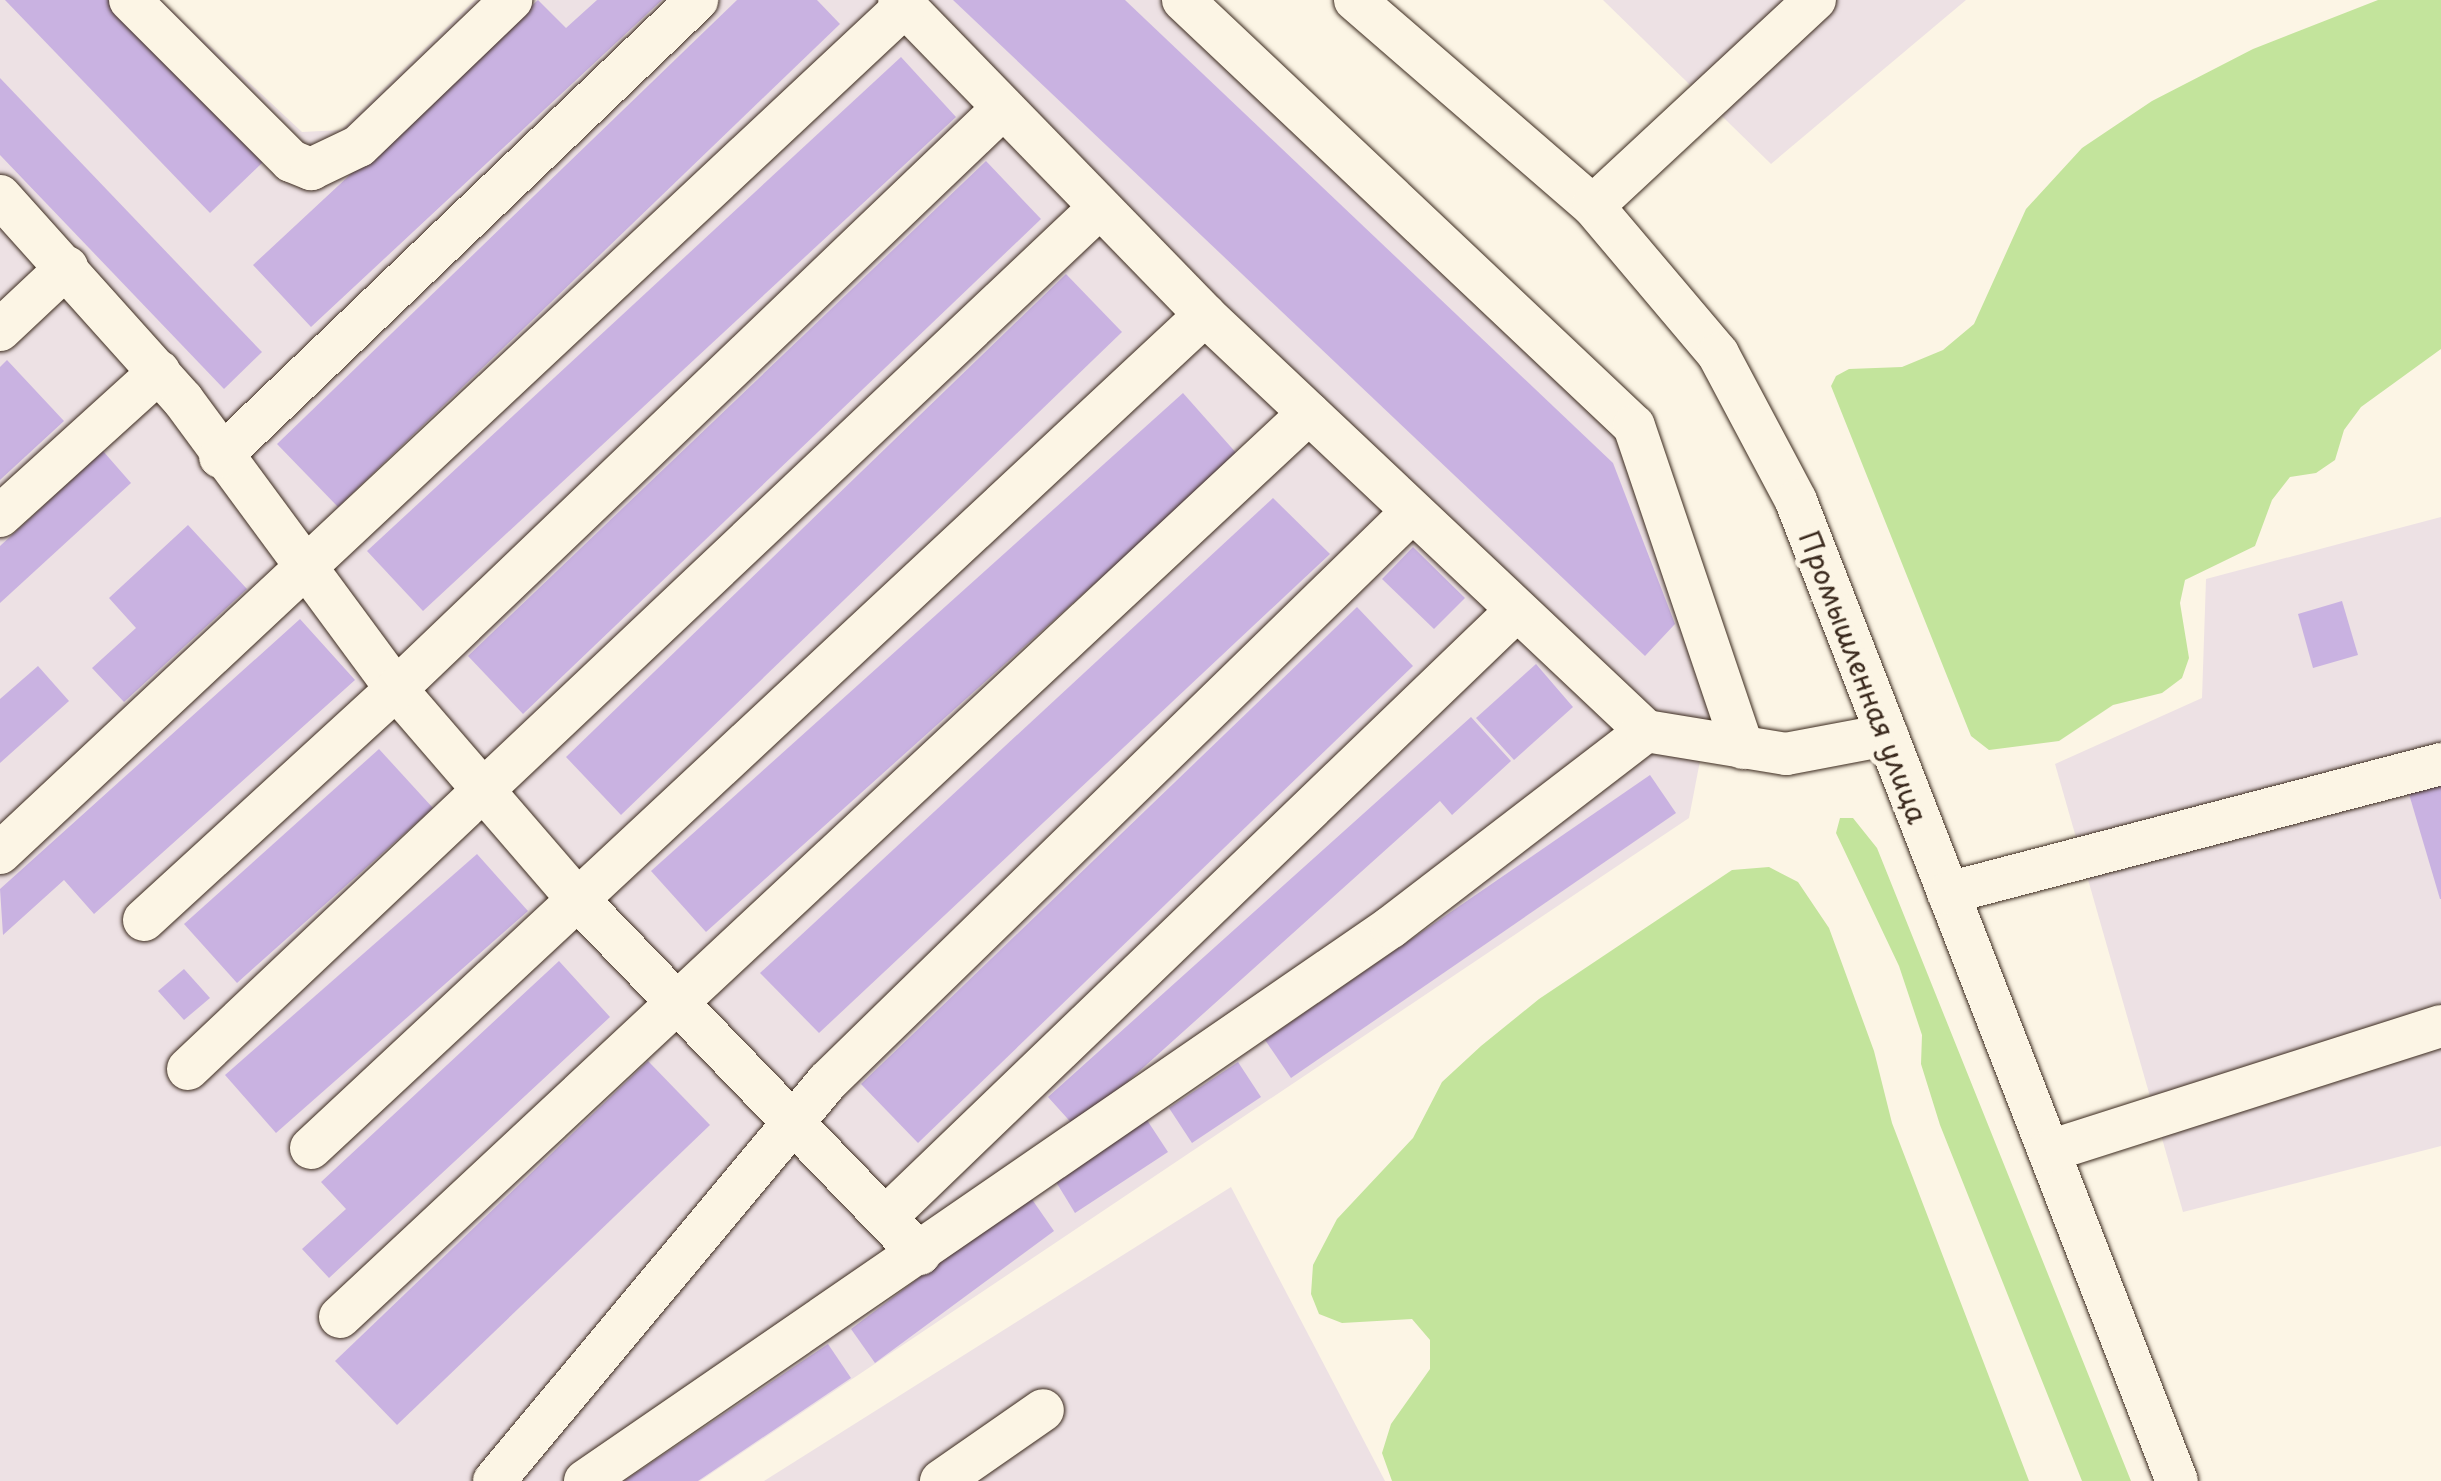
<!DOCTYPE html>
<html>
<head>
<meta charset="utf-8">
<style>
  body { margin:0 }
  #map { position:relative; width:2441px; height:1481px; overflow:hidden; background:#fcf5e5; font-family:"Playpen Sans",sans-serif }
  div>[style] { position:absolute }
  [style*='--x'] { left:calc(var(--x)*1px); top:calc(var(--y)*1px); width:calc(var(--w)*1px); rotate:calc(var(--a)*1deg) }
  .built>* { inset:0; background:#ede1e4 }
  .green>* { inset:0; background:#c3e49c }
  .building>* { inset:0; background:#c9b2e1 }
  .roads { filter:drop-shadow(0 0 2px #3b2a1e) drop-shadow(0 0 2px #3b2a1e) }
  .minor>* { height:42px; margin:-21px; padding:0 21px; transform-origin:21px; border-radius:21px; background:#fcf5e5 }
  span { translate:-50% -50%; white-space:nowrap; text-align:center; line-height:1.15; -webkit-text-stroke:10px #fcf5e5; paint-order:stroke }
  .street-label { font-size:28px; color:#3b2a1e }
</style>
</head>
<body>
<div id="map">
  <div class="built">
    <i style="clip-path:polygon(0 0,161px 0,302px 132px,341px 130px,475px 0,1196px 0,1641px 420px,1720px 657px,1689px 818px,700px 1481px,0 1481px)"></i>
    <i style="clip-path:polygon(1603px 0,1966px 0,1771px 164px)"></i>
    <i style="clip-path:polygon(2441px 517px,2441px 1146px,2183px 1212px,2055px 764px,2202px 698px,2206px 579px)"></i>
    <i style="clip-path:polygon(1231px 1187px,1385px 1481px,764px 1481px)"></i>
  </div>
  <div class="green">
    <i style="clip-path:polygon(2378px 0,2441px 0,2441px 349px,2361px 407px,2344px 430px,2335px 460px,2316px 473px,2290px 477px,2272px 500px,2255px 546px,2185px 580px,2180px 603px,2189px 658px,2182px 678px,2162px 693px,2113px 705px,2059px 741px,1989px 750px,1971px 736px,1831px 386px,1836px 376px,1849px 369px,1902px 367px,1943px 350px,1974px 324px,2026px 209px,2082px 148px,2152px 101px,2253px 49px)"></i>
    <i style="clip-path:polygon(1840px 818px,1853px 818px,1877px 848px,2131px 1481px,2082px 1481px,1940px 1125px,1921px 1064px,1922px 1035px,1899px 966px,1836px 833px)"></i>
    <i style="clip-path:polygon(1769px 867px,1798px 882px,1829px 928px,1874px 1051px,1892px 1123px,2029px 1481px,1392px 1481px,1382px 1453px,1391px 1424px,1430px 1369px,1430px 1340px,1412px 1319px,1342px 1323px,1319px 1314px,1311px 1294px,1313px 1265px,1337px 1219px,1413px 1138px,1442px 1082px,1481px 1046px,1539px 999px,1732px 870px)"></i>
  </div>
  <div class="building">
    <i style="clip-path:polygon(5px 0,108px 0,263px 162px,210px 213px)"></i>
    <i style="clip-path:polygon(538px 0,566px 28px,597px 0,662px 0,311px 327px,253px 265px)"></i>
    <i style="clip-path:polygon(737px 0,817px 0,840px 24px,338px 507px,277px 444px)"></i>
    <i style="clip-path:polygon(953px 0,1125px 0,1613px 463px,1675px 624px,1645px 656px)"></i>
    <i style="clip-path:polygon(901px 57px,956px 117px,423px 611px,367px 551px)"></i>
    <i style="clip-path:polygon(0 78px,262px 352px,224px 389px,0 155px)"></i>
    <i style="clip-path:polygon(986px 161px,1041px 219px,523px 714px,468px 656px)"></i>
    <i style="clip-path:polygon(1066px 274px,1122px 332px,621px 815px,566px 757px)"></i>
    <i style="clip-path:polygon(7px 360px,64px 421px,0 480px,0 367px)"></i>
    <i style="clip-path:polygon(1183px 393px,1238px 455px,706px 932px,651px 871px)"></i>
    <i style="clip-path:polygon(103px 451px,131px 483px,0 603px,0 546px)"></i>
    <i style="clip-path:polygon(1273px 498px,1330px 554px,819px 1033px,760px 973px)"></i>
    <i style="clip-path:polygon(188px 525px,247px 589px,124px 702px,92px 668px,136px 628px,109px 598px)"></i>
    <i style="clip-path:polygon(1413px 547px,1465px 598px,1434px 629px,1382px 579px)"></i>
    <i style="clip-path:polygon(2342px 601px,2358px 655px,2313px 668px,2298px 614px)"></i>
    <i style="clip-path:polygon(1357px 607px,1413px 666px,918px 1143px,861px 1084px)"></i>
    <i style="clip-path:polygon(300px 619px,355px 680px,94px 914px,64px 880px,3px 935px,0 889px)"></i>
    <i style="clip-path:polygon(1536px 664px,1573px 707px,1514px 760px,1476px 718px)"></i>
    <i style="clip-path:polygon(38px 666px,69px 701px,0 763px,0 699px)"></i>
    <i style="clip-path:polygon(1471px 717px,1511px 761px,1452px 815px,1440px 801px,1076px 1128px,1048px 1097px)"></i>
    <i style="clip-path:polygon(379px 749px,433px 808px,237px 983px,184px 924px)"></i>
    <i style="clip-path:polygon(1650px 775px,1676px 813px,1291px 1078px,1265px 1040px)"></i>
    <i style="clip-path:polygon(2441px 784px,2441px 899px,2440px 899px,2409px 794px)"></i>
    <i style="clip-path:polygon(477px 854px,528px 911px,276px 1133px,225px 1075px)"></i>
    <i style="clip-path:polygon(559px 961px,610px 1017px,329px 1278px,302px 1249px,346px 1209px,321px 1182px)"></i>
    <i style="clip-path:polygon(184px 969px,210px 998px,184px 1020px,158px 991px)"></i>
    <i style="clip-path:polygon(648px 1061px,710px 1125px,397px 1425px,335px 1361px)"></i>
    <i style="clip-path:polygon(1238px 1062px,1261px 1097px,1192px 1143px,1169px 1108px)"></i>
    <i style="clip-path:polygon(1145px 1117px,1168px 1152px,1075px 1213px,1053px 1177px)"></i>
    <i style="clip-path:polygon(1029px 1195px,1054px 1231px,875px 1363px,851px 1329px)"></i>
    <i style="clip-path:polygon(828px 1344px,851px 1378px,698px 1481px,624px 1481px)"></i>
  </div>
  <div class="roads">
    <div class="minor">
      <i style="--x:130;--y:0;--w:228;--a:45"></i>
      <i style="--x:291;--y:161;--w:22;--a:22"></i>
      <i style="--x:311;--y:169;--w:53;--a:-25.6"></i>
      <i style="--x:359;--y:146;--w:211;--a:-43.8"></i>
      <i style="--x:899;--y:0;--w:439;--a:45.8"></i>
      <i style="--x:1205;--y:315;--w:606;--a:43.33"></i>
      <i style="--x:1183;--y:0;--w:620;--a:43.37"></i>
      <i style="--x:1634;--y:426;--w:340;--a:71.3"></i>
      <i style="--x:1355;--y:0;--w:315;--a:40.9"></i>
      <i style="--x:1593;--y:206;--w:194;--a:49.8"></i>
      <i style="--x:1718;--y:354;--w:166;--a:62"></i>
      <i style="--x:1796;--y:501;--w:1051;--a:68.76"></i>
      <i style="--x:0;--y:196;--w:274;--a:48.1"></i>
      <i style="--x:183;--y:400;--w:359;--a:53.6"></i>
      <i style="--x:396;--y:689;--w:283;--a:49.2"></i>
      <i style="--x:581;--y:903;--w:488;--a:46"></i>
      <i style="--x:1593;--y:206;--w:303;--a:-42.9"></i>
      <i style="--x:0;--y:330;--w:92;--a:-43.2"></i>
      <i style="--x:220;--y:457;--w:661;--a:-43.77"></i>
      <i style="--x:0;--y:516;--w:215;--a:-42.2"></i>
      <i style="--x:0;--y:853;--w:1240;--a:-43.1"></i>
      <i style="--x:1948;--y:893;--w:510;--a:-14.66"></i>
      <i style="--x:144;--y:920;--w:342;--a:-42.5"></i>
      <i style="--x:396;--y:689;--w:839;--a:-43.74"></i>
      <i style="--x:188;--y:1069;--w:1251;--a:-43.38"></i>
      <i style="--x:311;--y:1148;--w:1222;--a:-42.98"></i>
      <i style="--x:2049;--y:1151;--w:411;--a:-17.7"></i>
      <i style="--x:887;--y:1216;--w:874;--a:-43.89"></i>
      <i style="--x:340;--y:1317;--w:1325;--a:-43.01"></i>
      <i style="--x:494;--y:1481;--w:520;--a:-50.15"></i>
      <i style="--x:827;--y:1082;--w:817;--a:-44.26"></i>
      <i style="--x:585;--y:1481;--w:978;--a:-34.5"></i>
      <i style="--x:1391;--y:927;--w:322;--a:-37.5"></i>
      <i style="--x:1646;--y:731;--w:142;--a:9.3"></i>
      <i style="--x:1786;--y:754;--w:103;--a:-10.7"></i>
      <i style="--x:941;--y:1481;--w:124;--a:-34.8"></i>
    </div>
  </div>
  <div class="street-label">
    <span style="left:1864px;top:677px;rotate:69deg">Промышленная улица</span>
  </div>
</div>
</body>
</html>
